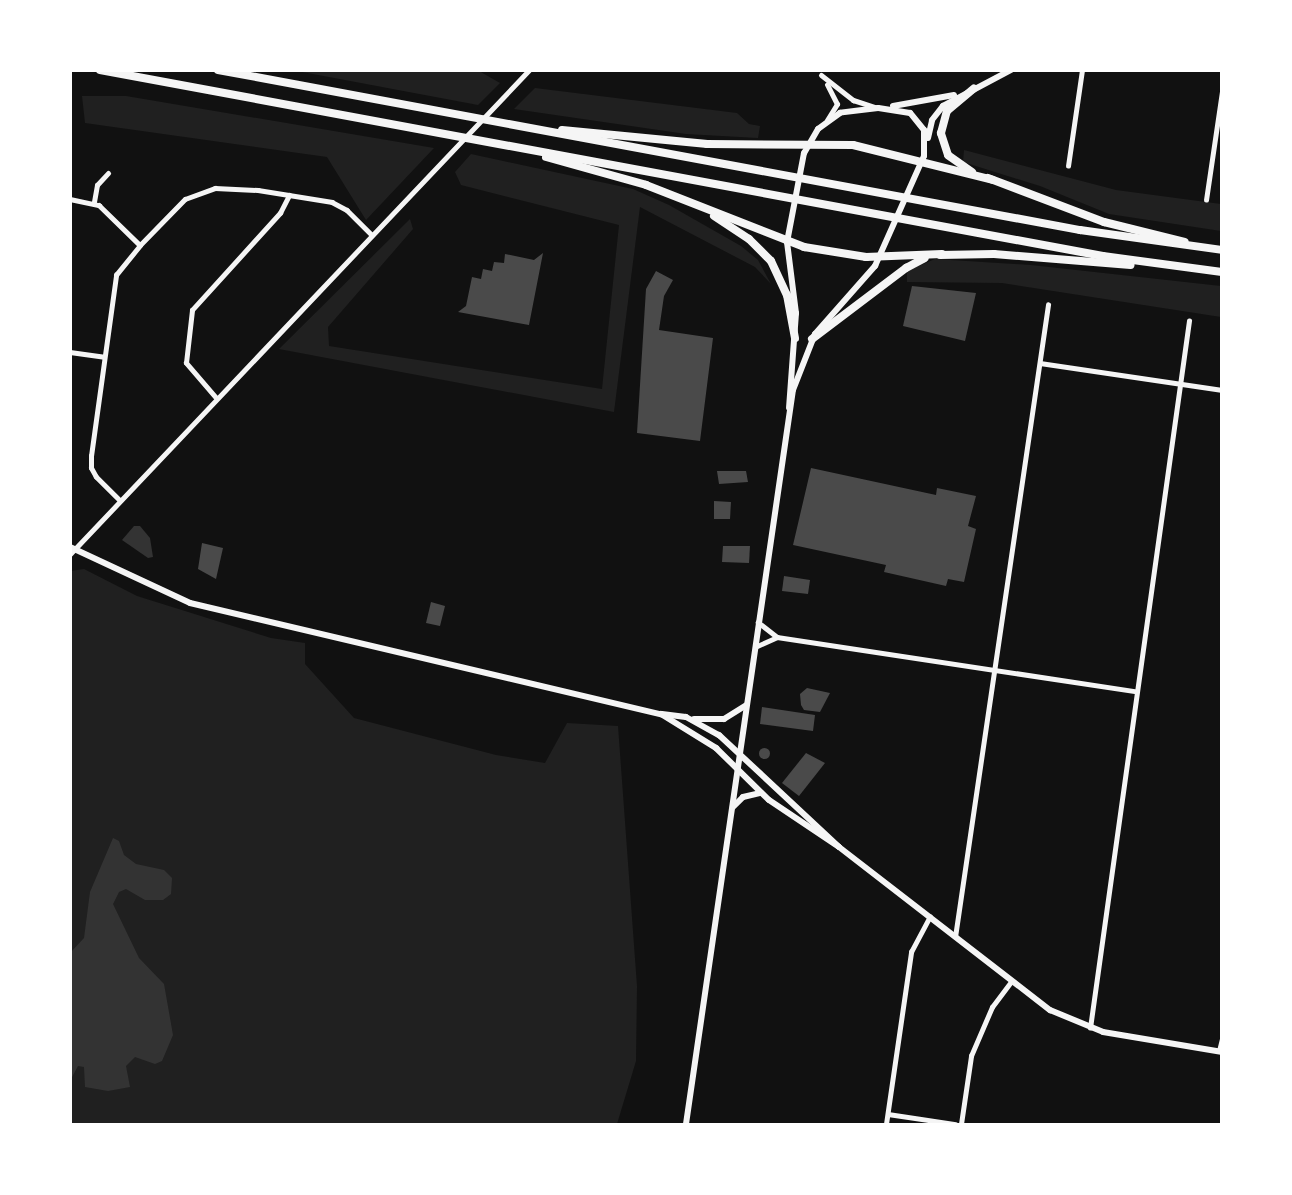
<!DOCTYPE html>
<html>
<head>
<meta charset="utf-8">
<style>
  body { margin:0 }
  #map { position:relative; width:1292px; height:1195px; overflow:hidden; background:#111; font-family:Merriweather,serif }
  div>[style] { position:absolute }
  [style*='--x'] { left:calc(var(--x)*1px); top:calc(var(--y)*1px); width:calc(var(--w)*1px); rotate:calc(var(--a)*1deg) }
  .green>* { inset:0; background:#202020 }
  .water>* { inset:0; background:#333 }
  .building>* { inset:0; background:#4a4a4a }
  .round { border-radius:50% }
  .minor>* { height:4.5px; margin:-2.25px; padding:0 2.25px; transform-origin:2.25px; border-radius:2.25px; background:#f5f5f5 }
  .tertiary>* { height:5px; margin:-2.5px; padding:0 2.5px; transform-origin:2.5px; border-radius:2.5px; background:#f5f5f5 }
  .secondary>* { height:6px; margin:-3px; padding:0 3px; transform-origin:3px; border-radius:3px; background:#f5f5f5 }
  .motorway>* { height:8px; margin:-4px; padding:0 4px; transform-origin:4px; border-radius:4px; background:#f5f5f5 }
  span { translate:-50% -50%; white-space:nowrap; text-align:center; line-height:1.15; -webkit-text-stroke:6px #fff; paint-order:stroke }
  .frame { position:absolute; inset:0; border:72px solid #fff; pointer-events:none }
</style>
</head>
<body>
<div id="map">
  <div class="green">
    <i style="clip-path:polygon(297px 71px,479px 71px,500px 83px,478px 105px)"></i>
    <i style="clip-path:polygon(535px 88px,737px 113px,749px 124px,760px 126px,758px 138px,686px 134px,514px 109px)"></i>
    <i style="clip-path:polygon(82px 96px,126px 96px,434px 148px,366px 220px,327px 157px,85px 123px)"></i>
    <i style="clip-path:polygon(964px 150px,1116px 190px,1221px 204px,1221px 231px,1109px 214px,1040px 186px,963px 162px)"></i>
    <i style="clip-path:polygon(471px 154px,633px 189px,669px 205px,741px 246px,758px 260px,771px 284px,755px 267px,640px 207px,614px 412px,279px 349px,410px 219px,413px 229px,328px 327px,329px 346px,602px 389px,619px 225px,461px 185px,455px 172px)"></i>
    <i style="clip-path:polygon(935px 259px,1031px 265px,1221px 286px,1221px 317px,1002px 283px,907px 282px,907px 271px)"></i>
    <i style="clip-path:polygon(84px 569px,137px 596px,271px 638px,305px 643px,305px 664px,354px 718px,496px 755px,545px 763px,567px 723px,618px 726px,637px 986px,636px 1061px,617px 1124px,71px 1124px,70px 571px)"></i>
  </div>
  <div class="water">
    <i style="clip-path:polygon(134px 526px,140px 526px,150px 538px,153px 557px,148px 558px,122px 540px)"></i>
    <i style="clip-path:polygon(113px 838px,119px 841px,124px 855px,136px 864px,164px 870px,172px 878px,171px 894px,163px 900px,145px 900px,126px 889px,119px 892px,113px 904px,139px 958px,164px 984px,173px 1035px,162px 1061px,155px 1064px,135px 1057px,126px 1066px,130px 1087px,108px 1091px,85px 1087px,84px 1067px,78px 1066px,71px 1079px,70px 953px,84px 938px,90px 892px)"></i>
  </div>
  <div class="building">
    <i style="clip-path:polygon(543px 253px,529px 325px,458px 312px,466px 306px,472px 277px,481px 279px,483px 269px,492px 271px,494px 262px,504px 263px,505px 254px,534px 260px)"></i>
    <i style="clip-path:polygon(656px 271px,673px 280px,664px 296px,659px 330px,713px 338px,700px 441px,637px 433px,646px 289px)"></i>
    <i style="clip-path:polygon(912px 286px,976px 293px,965px 341px,903px 326px)"></i>
    <i style="clip-path:polygon(811px 468px,936px 495px,937px 488px,976px 496px,968px 526px,976px 529px,964px 582px,948px 579px,946px 586px,884px 572px,886px 565px,793px 545px)"></i>
    <i style="clip-path:polygon(717px 471px,746px 471px,748px 482px,719px 484px)"></i>
    <i style="clip-path:polygon(714px 501px,731px 502px,730px 519px,714px 519px)"></i>
    <i style="clip-path:polygon(202px 543px,223px 548px,216px 579px,198px 569px)"></i>
    <i style="clip-path:polygon(723px 546px,750px 546px,749px 563px,722px 562px)"></i>
    <i style="clip-path:polygon(784px 576px,810px 580px,808px 594px,782px 591px)"></i>
    <i style="clip-path:polygon(431px 602px,445px 606px,440px 626px,426px 623px)"></i>
    <i style="clip-path:polygon(807px 688px,830px 693px,820px 712px,804px 710px,801px 705px,800px 694px)"></i>
    <i style="clip-path:polygon(762px 707px,815px 715px,813px 731px,760px 724px)"></i>
    <i class="round" style="left:758.5px;top:747.5px;width:11px;height:11px"></i>
    <i style="clip-path:polygon(806px 753px,825px 763px,799px 796px,782px 783px)"></i>
  </div>
  <div class="minor">
    <i style="--x:1068;--y:166;--w:97;--a:-81.7"></i>
    <i style="--x:70;--y:199;--w:30;--a:12"></i>
    <i style="--x:99;--y:205;--w:57;--a:44.3"></i>
    <i style="--x:1206;--y:200;--w:110;--a:-81.6"></i>
    <i style="--x:94;--y:202;--w:17;--a:-80"></i>
    <i style="--x:97;--y:185;--w:16;--a:-47"></i>
    <i style="--x:70;--y:352;--w:34;--a:8"></i>
    <i style="--x:1040;--y:363;--w:184;--a:8.4"></i>
    <i style="--x:216;--y:398;--w:46;--a:-130.6"></i>
    <i style="--x:186;--y:363;--w:53;--a:-83.5"></i>
    <i style="--x:192;--y:310;--w:131;--a:-47.8"></i>
    <i style="--x:280;--y:213;--w:20;--a:-63"></i>
    <i style="--x:120;--y:501;--w:34;--a:-135"></i>
    <i style="--x:96;--y:477;--w:10;--a:-119"></i>
    <i style="--x:91;--y:468;--w:12;--a:-90"></i>
    <i style="--x:91;--y:456;--w:183;--a:-82.1"></i>
    <i style="--x:116;--y:275;--w:38;--a:-51"></i>
    <i style="--x:140;--y:245;--w:64;--a:-45.6"></i>
    <i style="--x:185;--y:199;--w:32;--a:-20"></i>
    <i style="--x:215;--y:188;--w:43;--a:2.7"></i>
    <i style="--x:258;--y:190;--w:75;--a:9.2"></i>
    <i style="--x:332;--y:202;--w:17;--a:28"></i>
    <i style="--x:347;--y:210;--w:35;--a:45"></i>
    <i style="--x:758;--y:622;--w:24;--a:38"></i>
    <i style="--x:777;--y:637;--w:363;--a:8.6"></i>
    <i style="--x:755;--y:647;--w:24;--a:-24"></i>
    <i style="--x:955;--y:937;--w:639;--a:-81.63"></i>
    <i style="--x:1090;--y:1028;--w:714;--a:-82.03"></i>
    <i style="--x:1219;--y:1051;--w:12;--a:-76"></i>
    <i style="--x:888;--y:1114;--w:68;--a:8.5"></i>
    <i style="--x:886;--y:1124;--w:174;--a:-81.7"></i>
    <i style="--x:911;--y:952;--w:40;--a:-62"></i>
    <i style="--x:961;--y:1124;--w:69;--a:-81.6"></i>
    <i style="--x:971;--y:1056;--w:53;--a:-66.8"></i>
    <i style="--x:992;--y:1007;--w:31;--a:-53"></i>
  </div>
  <div class="tertiary">
    <i style="--x:821;--y:75;--w:41;--a:38"></i>
    <i style="--x:853;--y:100;--w:23;--a:18"></i>
    <i style="--x:827;--y:120;--w:19;--a:-58"></i>
    <i style="--x:837;--y:104;--w:22;--a:-117"></i>
    <i style="--x:70;--y:554;--w:667;--a:-46.52"></i>
  </div>
  <div class="secondary">
    <i style="--x:893;--y:106;--w:62;--a:-10.2"></i>
    <i style="--x:928;--y:138;--w:18;--a:-77"></i>
    <i style="--x:932;--y:120;--w:18;--a:-52"></i>
    <i style="--x:943;--y:106;--w:77;--a:-27.9"></i>
    <i style="--x:70;--y:547;--w:132;--a:25"></i>
    <i style="--x:190;--y:603;--w:484;--a:13.3"></i>
    <i style="--x:661;--y:714;--w:65;--a:31.7"></i>
    <i style="--x:716;--y:748;--w:74;--a:44.5"></i>
    <i style="--x:769;--y:800;--w:84;--a:33.9"></i>
    <i style="--x:662;--y:714;--w:24;--a:7"></i>
    <i style="--x:686;--y:717;--w:38;--a:29"></i>
    <i style="--x:719;--y:735;--w:164;--a:43"></i>
    <i style="--x:839;--y:847;--w:267;--a:37.7"></i>
    <i style="--x:1050;--y:1010;--w:57;--a:22.5"></i>
    <i style="--x:1103;--y:1032;--w:121;--a:9.5"></i>
    <i style="--x:694;--y:719;--w:30;--a:0"></i>
    <i style="--x:724;--y:719;--w:26;--a:-32"></i>
    <i style="--x:733;--y:807;--w:14;--a:-45"></i>
    <i style="--x:743;--y:797;--w:17;--a:-13"></i>
    <i style="--x:686;--y:1124;--w:742;--a:-81.71"></i>
    <i style="--x:793;--y:390;--w:60;--a:-68.6"></i>
    <i style="--x:815;--y:334;--w:91;--a:-48.6"></i>
    <i style="--x:875;--y:266;--w:120;--a:-66"></i>
    <i style="--x:924;--y:156;--w:26;--a:-90"></i>
    <i style="--x:924;--y:130;--w:22;--a:-129"></i>
    <i style="--x:910;--y:113;--w:32;--a:-171"></i>
    <i style="--x:878;--y:108;--w:38;--a:173"></i>
    <i style="--x:840;--y:113;--w:27;--a:144"></i>
    <i style="--x:818;--y:129;--w:28;--a:120"></i>
    <i style="--x:804;--y:153;--w:91;--a:100.8"></i>
    <i style="--x:787;--y:242;--w:72;--a:82.8"></i>
    <i style="--x:796;--y:313;--w:95;--a:94.2"></i>
  </div>
  <div class="motorway">
    <i style="--x:100;--y:70;--w:1020;--a:10.51"></i>
    <i style="--x:1103;--y:256;--w:120;--a:7.7"></i>
    <i style="--x:218;--y:70;--w:877;--a:10.52"></i>
    <i style="--x:1080;--y:230;--w:143;--a:8"></i>
    <i style="--x:562;--y:130;--w:146;--a:5.5"></i>
    <i style="--x:707;--y:144;--w:146;--a:0.4"></i>
    <i style="--x:853;--y:145;--w:144;--a:14"></i>
    <i style="--x:546;--y:157;--w:104;--a:15.6"></i>
    <i style="--x:646;--y:185;--w:170;--a:21.4"></i>
    <i style="--x:804;--y:247;--w:63;--a:9.2"></i>
    <i style="--x:866;--y:257;--w:76;--a:-2.3"></i>
    <i style="--x:972;--y:172;--w:29;--a:-145"></i>
    <i style="--x:948;--y:155;--w:23;--a:-108"></i>
    <i style="--x:941;--y:133;--w:23;--a:-75"></i>
    <i style="--x:947;--y:111;--w:35;--a:-40"></i>
    <i style="--x:988;--y:178;--w:124;--a:20.8"></i>
    <i style="--x:1104;--y:222;--w:83;--a:13.9"></i>
    <i style="--x:714;--y:216;--w:42;--a:33.3"></i>
    <i style="--x:749;--y:239;--w:31;--a:45"></i>
    <i style="--x:771;--y:261;--w:38;--a:65"></i>
    <i style="--x:787;--y:295;--w:44;--a:79.5"></i>
    <i style="--x:940;--y:255;--w:54;--a:-1.1"></i>
    <i style="--x:994;--y:254;--w:137;--a:4.6"></i>
    <i style="--x:812;--y:339;--w:118;--a:-37.1"></i>
    <i style="--x:906;--y:268;--w:21;--a:-28"></i>
  </div>
  <div class="frame"></div>
</div>
</body>
</html>
